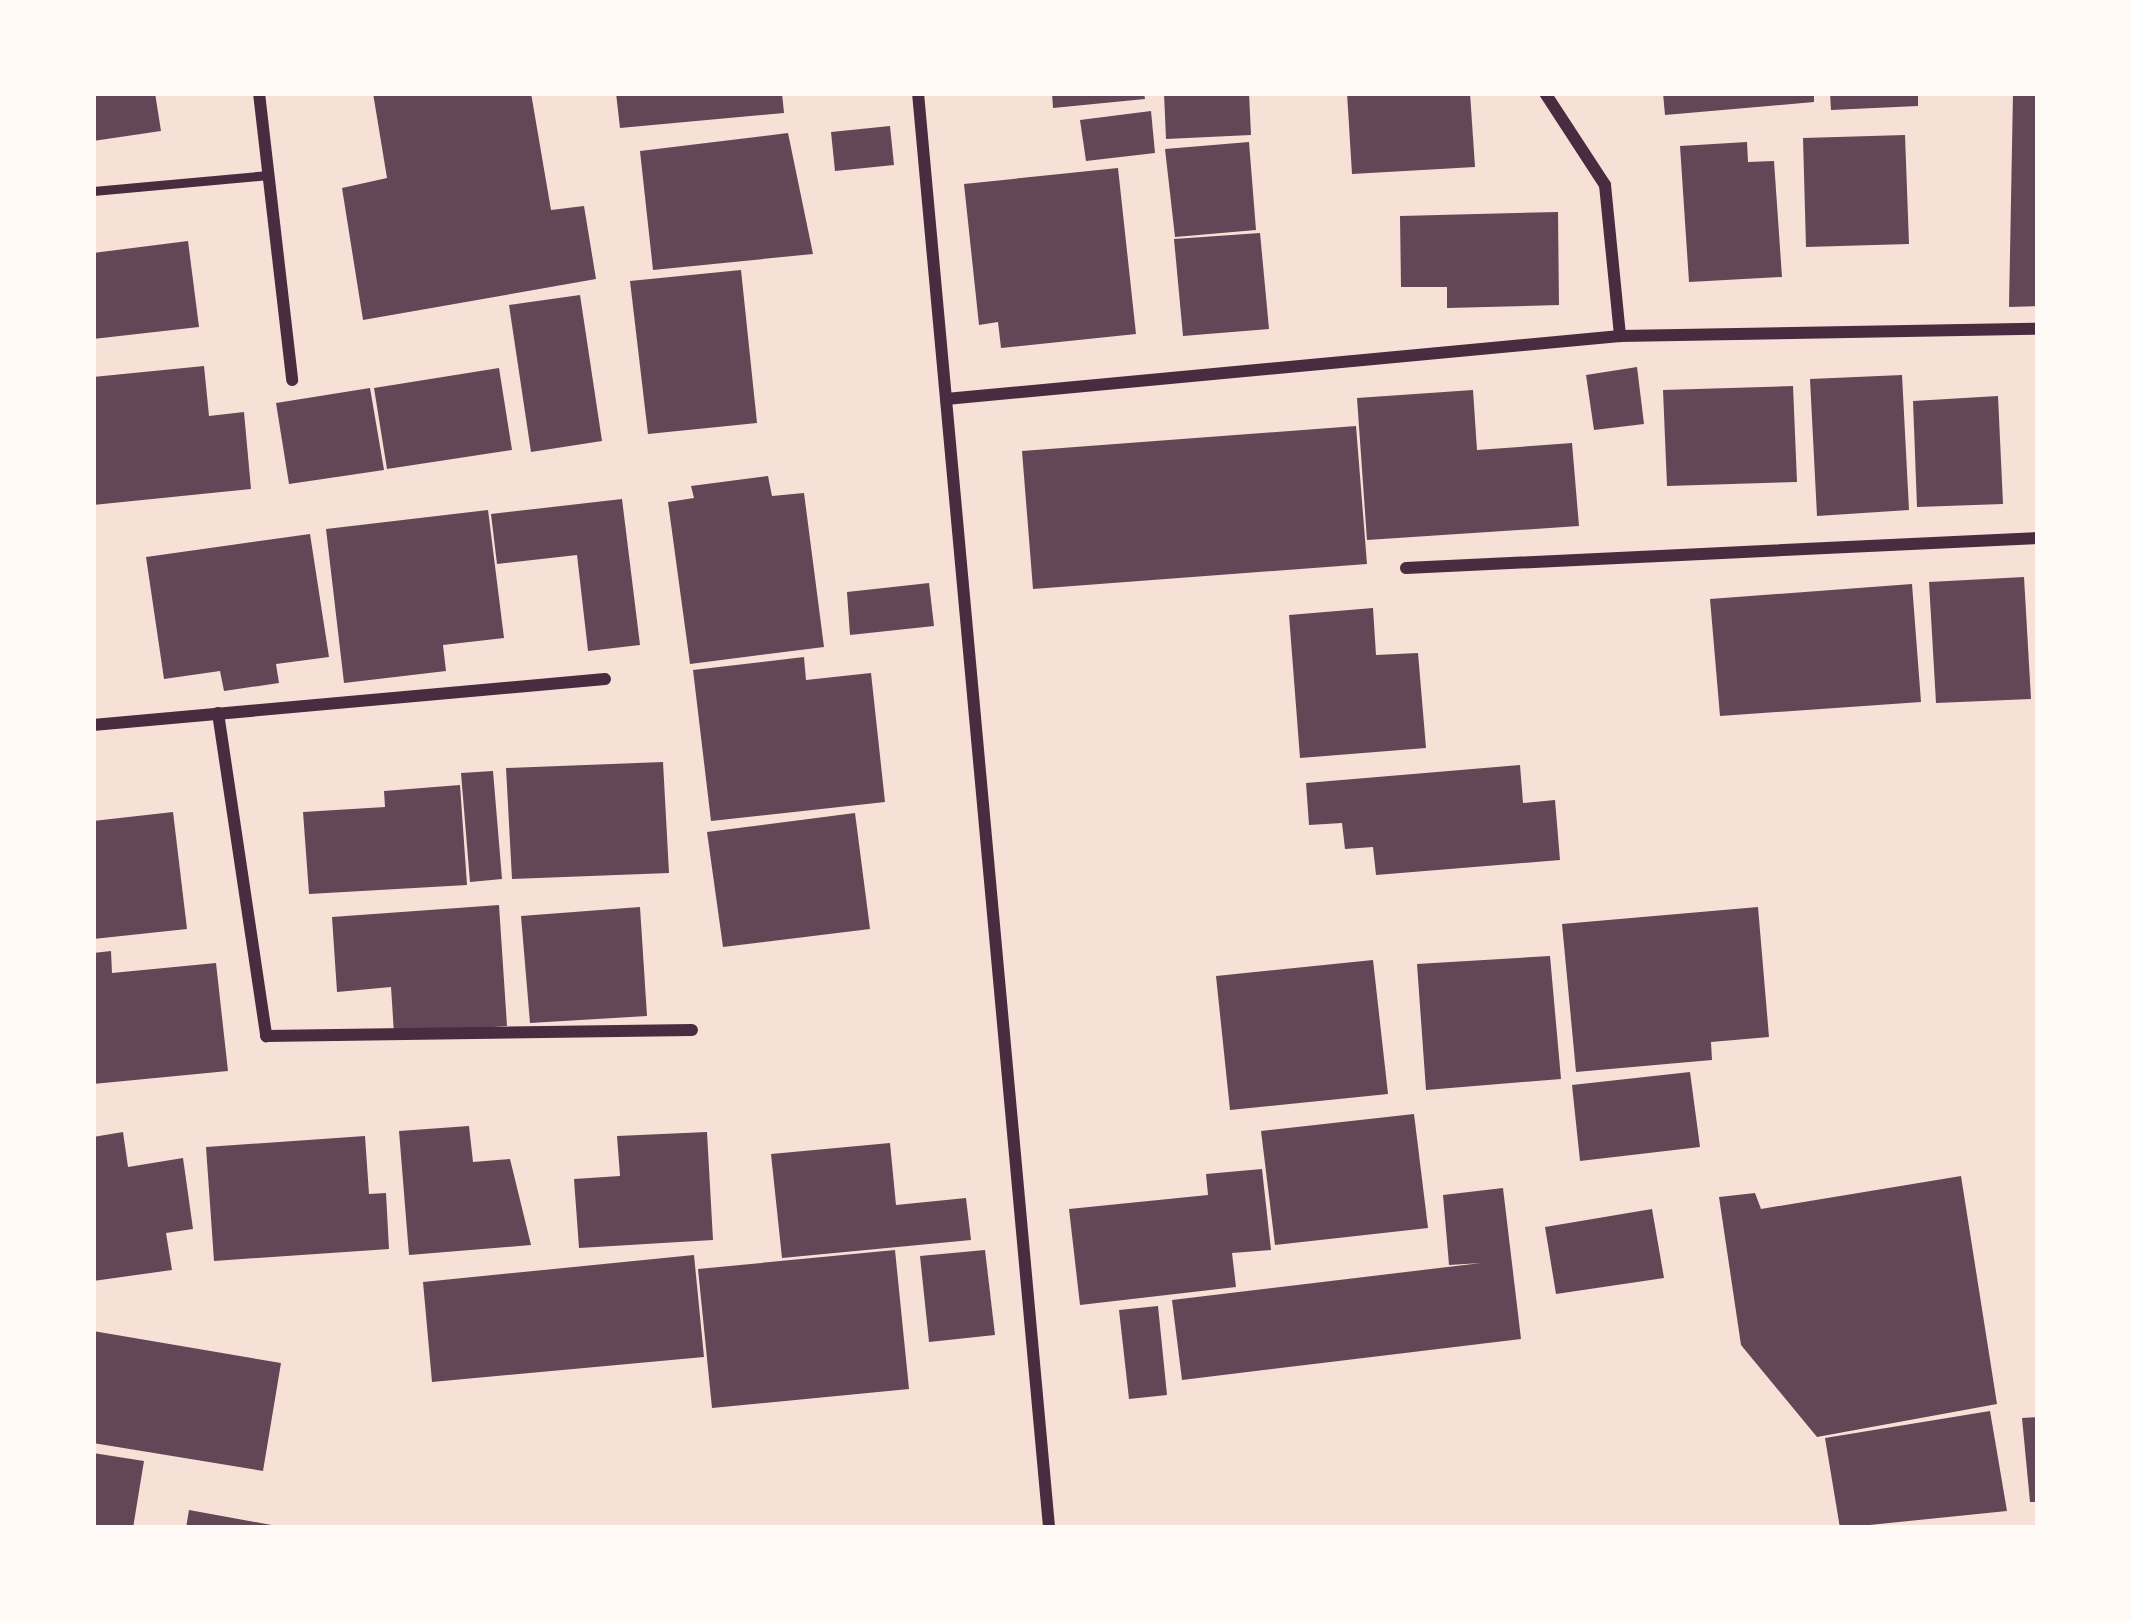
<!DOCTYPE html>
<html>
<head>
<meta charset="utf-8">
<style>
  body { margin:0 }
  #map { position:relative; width:2131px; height:1621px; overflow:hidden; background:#f7e1d7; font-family:Signika,sans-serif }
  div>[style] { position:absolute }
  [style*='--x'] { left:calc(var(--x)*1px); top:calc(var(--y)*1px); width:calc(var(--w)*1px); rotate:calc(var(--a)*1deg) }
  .building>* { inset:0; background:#644757 }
  .service>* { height:9px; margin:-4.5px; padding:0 4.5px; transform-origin:4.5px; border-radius:4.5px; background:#4a2c40 }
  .minor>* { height:12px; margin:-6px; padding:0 6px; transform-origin:6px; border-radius:6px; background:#4a2c40 }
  span { translate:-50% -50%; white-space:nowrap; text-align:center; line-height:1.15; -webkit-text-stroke:12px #fffaf5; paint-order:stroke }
  .frame { position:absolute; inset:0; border:96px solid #fffaf5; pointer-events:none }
</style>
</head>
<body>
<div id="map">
  <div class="building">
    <i style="clip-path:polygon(93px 93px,155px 93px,161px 131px,93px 141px)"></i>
    <i style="clip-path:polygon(373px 93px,531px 93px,551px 210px,584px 206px,596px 279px,363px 320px,342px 188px,387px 178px)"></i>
    <i style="clip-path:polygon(616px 93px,782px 93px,784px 113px,620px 128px)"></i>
    <i style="clip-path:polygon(1052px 93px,1144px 93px,1145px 99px,1053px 108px)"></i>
    <i style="clip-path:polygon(1164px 93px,1249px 93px,1251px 135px,1166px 139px)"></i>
    <i style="clip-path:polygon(1347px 93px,1470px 93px,1475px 167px,1352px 174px)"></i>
    <i style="clip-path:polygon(1663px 93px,1814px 93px,1814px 102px,1665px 115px)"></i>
    <i style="clip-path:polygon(1830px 93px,1918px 93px,1918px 106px,1831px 110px)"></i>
    <i style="clip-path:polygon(2013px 93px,2038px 93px,2038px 306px,2009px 307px)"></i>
    <i style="clip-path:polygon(1151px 111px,1155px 153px,1086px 161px,1080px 120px)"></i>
    <i style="clip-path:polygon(890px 126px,894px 165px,835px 171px,831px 132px)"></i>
    <i style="clip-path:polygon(788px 133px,813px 254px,653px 270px,640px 151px)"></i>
    <i style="clip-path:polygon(1905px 135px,1909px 244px,1806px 247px,1803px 138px)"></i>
    <i style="clip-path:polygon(1249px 142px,1256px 230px,1175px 237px,1165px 149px)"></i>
    <i style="clip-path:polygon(1747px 142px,1748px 162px,1774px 161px,1782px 277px,1689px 282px,1680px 146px)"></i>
    <i style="clip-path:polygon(1118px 168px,1136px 334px,1001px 348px,998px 322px,979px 325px,964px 184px)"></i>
    <i style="clip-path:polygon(1558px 212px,1559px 305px,1447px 308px,1447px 287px,1401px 287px,1400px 216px)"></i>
    <i style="clip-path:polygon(1260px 233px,1269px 329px,1183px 336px,1174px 239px)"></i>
    <i style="clip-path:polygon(188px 241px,199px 327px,93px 339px,93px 253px)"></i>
    <i style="clip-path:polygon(741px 270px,757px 423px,648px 434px,630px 281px)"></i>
    <i style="clip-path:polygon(580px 295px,602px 441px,531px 452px,509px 305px)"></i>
    <i style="clip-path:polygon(204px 366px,209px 416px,244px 412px,251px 489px,93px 505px,93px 377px)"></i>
    <i style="clip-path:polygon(1637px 367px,1644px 424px,1594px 430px,1586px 375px)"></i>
    <i style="clip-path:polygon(499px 368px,512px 450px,387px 469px,374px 388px)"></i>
    <i style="clip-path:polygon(1902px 375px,1909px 510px,1817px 516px,1810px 379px)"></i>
    <i style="clip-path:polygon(1793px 386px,1797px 482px,1667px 486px,1663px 390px)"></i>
    <i style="clip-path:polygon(370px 388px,384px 470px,289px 484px,276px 403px)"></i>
    <i style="clip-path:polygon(1473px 390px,1477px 450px,1572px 443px,1579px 526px,1367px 540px,1357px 398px)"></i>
    <i style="clip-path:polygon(1998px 396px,2003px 504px,1917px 507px,1913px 401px)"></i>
    <i style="clip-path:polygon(1356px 426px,1367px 564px,1033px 589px,1022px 451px)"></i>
    <i style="clip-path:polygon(768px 476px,772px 496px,804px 493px,824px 647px,690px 664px,668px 502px,694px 498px,691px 486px)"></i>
    <i style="clip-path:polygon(622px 499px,640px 645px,588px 651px,577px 555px,497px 564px,491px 514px)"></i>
    <i style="clip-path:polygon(488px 510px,504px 638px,443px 645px,446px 671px,344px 683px,326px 529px)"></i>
    <i style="clip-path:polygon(310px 534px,329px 657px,276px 664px,279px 683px,224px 691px,220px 671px,164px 679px,146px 557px)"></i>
    <i style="clip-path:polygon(2024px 577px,2031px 699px,1936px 703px,1929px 582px)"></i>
    <i style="clip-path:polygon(929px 583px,934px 626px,850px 635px,847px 592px)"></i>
    <i style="clip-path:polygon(1912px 584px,1921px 702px,1720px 716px,1710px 599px)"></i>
    <i style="clip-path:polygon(1373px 608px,1376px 655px,1418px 653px,1426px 748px,1300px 758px,1289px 615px)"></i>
    <i style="clip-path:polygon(804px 657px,806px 680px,871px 673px,885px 802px,711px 821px,693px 670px)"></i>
    <i style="clip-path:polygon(663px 762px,669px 873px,512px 879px,506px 768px)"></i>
    <i style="clip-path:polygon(1520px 765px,1523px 803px,1555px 800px,1560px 860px,1376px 875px,1373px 847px,1345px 849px,1342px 823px,1309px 825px,1306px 783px)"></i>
    <i style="clip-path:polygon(493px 771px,502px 879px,470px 882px,461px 773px)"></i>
    <i style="clip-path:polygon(460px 785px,467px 885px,309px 894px,303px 812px,385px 807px,384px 791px)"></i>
    <i style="clip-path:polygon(173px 812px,187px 929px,93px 939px,93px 821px)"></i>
    <i style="clip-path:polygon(855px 813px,870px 929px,723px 947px,707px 832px)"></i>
    <i style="clip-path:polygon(499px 905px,507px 1026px,394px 1034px,391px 987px,337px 992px,332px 917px)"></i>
    <i style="clip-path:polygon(640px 907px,647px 1016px,530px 1023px,521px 916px)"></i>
    <i style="clip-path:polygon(1758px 907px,1769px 1037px,1711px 1042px,1712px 1060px,1576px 1072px,1562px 924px)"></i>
    <i style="clip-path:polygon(111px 951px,112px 973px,216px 963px,228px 1071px,93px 1084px,93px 953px)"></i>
    <i style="clip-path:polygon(1550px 956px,1561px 1079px,1426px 1090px,1417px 964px)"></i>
    <i style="clip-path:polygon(1373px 960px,1388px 1094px,1230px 1110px,1216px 976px)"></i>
    <i style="clip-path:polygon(1690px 1072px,1700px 1147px,1580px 1161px,1572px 1085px)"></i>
    <i style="clip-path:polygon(1414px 1114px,1428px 1228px,1275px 1245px,1261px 1131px)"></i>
    <i style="clip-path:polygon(469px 1126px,473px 1162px,510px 1159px,531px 1245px,409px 1255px,399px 1131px)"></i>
    <i style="clip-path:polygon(123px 1132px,128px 1167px,183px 1158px,193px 1229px,166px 1233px,172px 1270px,93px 1281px,93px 1137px)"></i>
    <i style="clip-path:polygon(707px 1132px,713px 1240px,579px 1248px,574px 1179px,620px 1176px,617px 1136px)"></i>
    <i style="clip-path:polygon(365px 1136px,369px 1194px,386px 1193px,389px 1249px,214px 1261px,206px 1147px)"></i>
    <i style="clip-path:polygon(890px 1143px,896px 1205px,966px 1198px,971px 1240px,782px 1258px,771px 1154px)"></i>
    <i style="clip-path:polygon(1262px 1169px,1271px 1250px,1232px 1253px,1236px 1287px,1080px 1305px,1069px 1209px,1208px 1195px,1206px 1174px)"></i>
    <i style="clip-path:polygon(1961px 1176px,1997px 1404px,1817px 1437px,1741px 1345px,1719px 1197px,1755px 1193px,1761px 1209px)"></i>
    <i style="clip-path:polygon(1503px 1188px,1521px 1339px,1182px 1380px,1172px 1300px,1481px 1263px,1449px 1265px,1443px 1195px)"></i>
    <i style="clip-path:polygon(1652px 1209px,1664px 1278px,1556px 1294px,1545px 1227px)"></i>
    <i style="clip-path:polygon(895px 1250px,909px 1389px,712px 1408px,698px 1269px)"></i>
    <i style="clip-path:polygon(985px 1250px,995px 1335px,929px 1342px,920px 1256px)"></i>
    <i style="clip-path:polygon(694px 1255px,704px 1357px,432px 1382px,423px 1282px)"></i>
    <i style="clip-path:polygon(1158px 1306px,1167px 1395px,1129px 1399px,1119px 1310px)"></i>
    <i style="clip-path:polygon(93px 1331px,281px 1363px,263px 1471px,93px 1443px)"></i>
    <i style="clip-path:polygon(1990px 1411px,2007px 1511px,1840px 1528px,1825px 1438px)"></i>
    <i style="clip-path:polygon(2038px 1417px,2038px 1502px,2030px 1502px,2022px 1418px)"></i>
    <i style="clip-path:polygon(93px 1453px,144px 1461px,133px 1528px,93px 1528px)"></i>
    <i style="clip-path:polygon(189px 1510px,277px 1526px,277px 1528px,186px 1528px)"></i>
  </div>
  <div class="service">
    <i style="--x:93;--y:191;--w:176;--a:-5.2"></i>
  </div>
  <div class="minor">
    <i style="--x:259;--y:93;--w:289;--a:83.4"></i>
    <i style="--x:918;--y:93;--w:1441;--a:84.78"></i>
    <i style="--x:1545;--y:93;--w:110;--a:56.9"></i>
    <i style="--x:1605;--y:185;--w:152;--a:84.3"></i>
    <i style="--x:946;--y:399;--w:677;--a:-5.34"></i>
    <i style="--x:1620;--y:336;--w:418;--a:-1"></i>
    <i style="--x:1406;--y:568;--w:633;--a:-2.72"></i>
    <i style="--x:218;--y:713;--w:327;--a:81.5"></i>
    <i style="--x:266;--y:1036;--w:426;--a:-0.8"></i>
    <i style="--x:93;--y:725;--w:514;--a:-5.13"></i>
  </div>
  <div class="frame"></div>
</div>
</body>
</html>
